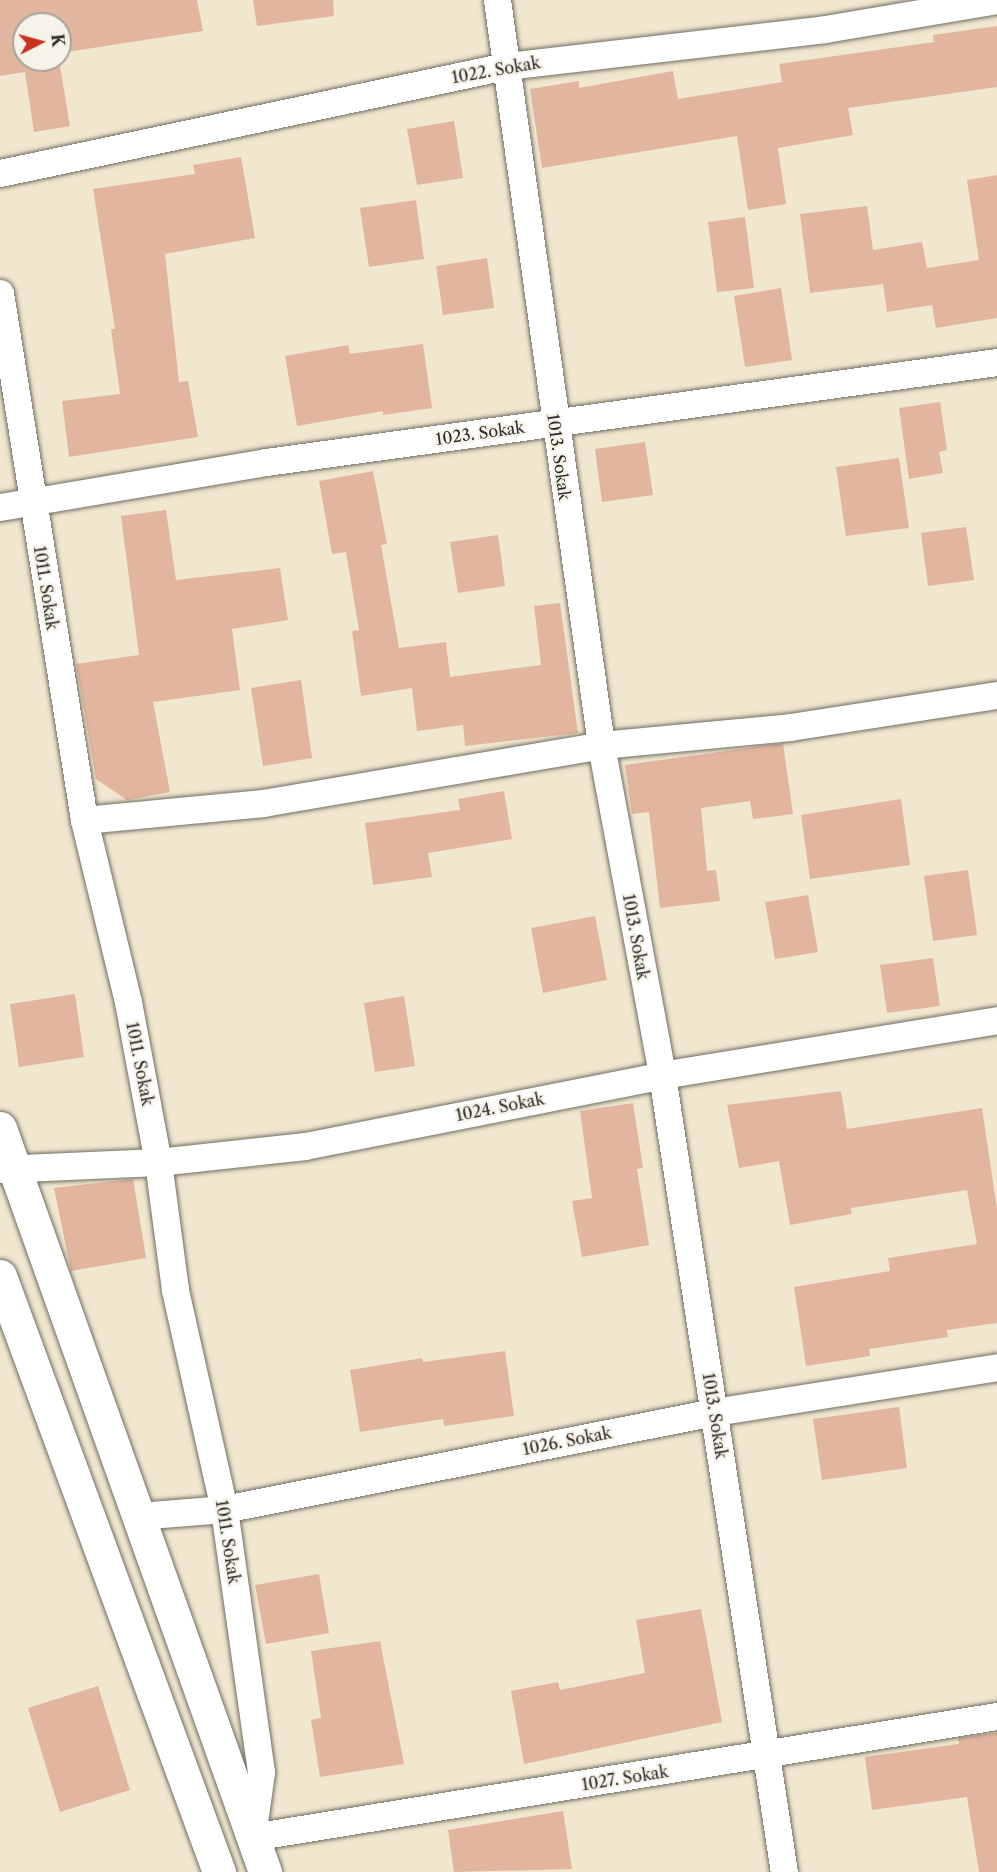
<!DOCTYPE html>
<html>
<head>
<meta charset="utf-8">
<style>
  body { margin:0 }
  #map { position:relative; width:997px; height:1872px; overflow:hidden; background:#f1e7cf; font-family:"Libre Caslon Text",serif }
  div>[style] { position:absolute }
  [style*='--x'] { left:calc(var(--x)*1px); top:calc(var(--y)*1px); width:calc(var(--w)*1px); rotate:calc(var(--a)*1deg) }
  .building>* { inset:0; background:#e2b59f }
  .roads { filter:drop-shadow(0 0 2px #706d64) drop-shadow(0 0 2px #706d64) }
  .minor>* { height:27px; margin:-13.5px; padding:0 13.5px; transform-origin:13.5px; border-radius:13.5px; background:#fff }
  .tertiary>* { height:33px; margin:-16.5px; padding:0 16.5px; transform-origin:16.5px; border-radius:16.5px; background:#fff }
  span { translate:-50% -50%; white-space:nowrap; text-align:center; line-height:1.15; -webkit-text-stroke:4.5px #f7f3e8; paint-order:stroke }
  .street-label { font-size:16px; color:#2b2b2b }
  .north { position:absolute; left:12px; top:12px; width:60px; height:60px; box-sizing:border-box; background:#f7f3e8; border:2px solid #a5a39c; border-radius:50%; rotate:84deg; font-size:16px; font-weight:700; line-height:24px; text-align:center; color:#2b2b2b }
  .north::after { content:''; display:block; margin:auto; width:21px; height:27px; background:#c8321e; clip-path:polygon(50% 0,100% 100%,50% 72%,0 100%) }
</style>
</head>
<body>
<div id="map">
  <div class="building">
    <i style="clip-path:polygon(0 0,197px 0,203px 31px,60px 53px,60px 24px,24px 24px,24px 60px,59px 60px,70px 126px,34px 132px,25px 72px,0 76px)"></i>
    <i style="clip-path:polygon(253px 0,333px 0,334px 16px,257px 26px)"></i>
    <i style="clip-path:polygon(997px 26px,997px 87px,848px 108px,853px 135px,778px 148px,786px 204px,748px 210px,737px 136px,542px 168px,530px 89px,579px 81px,579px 88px,673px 71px,678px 99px,782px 82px,779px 64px,934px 42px,933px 35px)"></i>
    <i style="clip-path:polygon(454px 121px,463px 178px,417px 185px,407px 129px)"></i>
    <i style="clip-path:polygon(241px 157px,255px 238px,165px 254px,179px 382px,188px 381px,198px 437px,69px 457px,62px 401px,120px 394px,111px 329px,115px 329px,93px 189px,195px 174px,193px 165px)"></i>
    <i style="clip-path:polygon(997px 175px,997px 318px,936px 328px,932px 305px,887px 312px,883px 284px,810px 293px,800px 214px,867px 206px,873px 250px,922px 242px,927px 268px,979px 260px,967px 180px)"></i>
    <i style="clip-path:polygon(416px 200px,424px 259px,369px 267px,360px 208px)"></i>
    <i style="clip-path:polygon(745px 217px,754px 288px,717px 292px,708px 222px)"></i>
    <i style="clip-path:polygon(487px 258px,494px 308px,443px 315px,436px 266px)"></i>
    <i style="clip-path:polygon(781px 288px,792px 360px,745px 367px,734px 296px)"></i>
    <i style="clip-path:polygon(423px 344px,432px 408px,383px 415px,383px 411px,297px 426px,285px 356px,348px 345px,350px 354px)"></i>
    <i style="clip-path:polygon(940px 402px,947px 450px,939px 452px,943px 473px,909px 479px,899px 408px)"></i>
    <i style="clip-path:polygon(645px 442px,653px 495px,602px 502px,595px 449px)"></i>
    <i style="clip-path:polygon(899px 458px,909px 528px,846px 536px,836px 467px)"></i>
    <i style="clip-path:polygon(373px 471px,387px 544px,381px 545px,399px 648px,446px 642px,450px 677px,541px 665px,534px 606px,560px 603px,578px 733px,465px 746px,463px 725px,417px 731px,412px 688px,361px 696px,352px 631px,359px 630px,346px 552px,332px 554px,319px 481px)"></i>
    <i style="clip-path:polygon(166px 510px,176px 580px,280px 568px,288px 620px,232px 629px,240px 690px,153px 702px,170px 792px,127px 800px,96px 779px,76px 664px,139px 655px,121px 516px)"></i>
    <i style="clip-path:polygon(966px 527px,974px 580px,928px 586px,921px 533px)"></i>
    <i style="clip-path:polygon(498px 535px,505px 586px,458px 593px,450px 542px)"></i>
    <i style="clip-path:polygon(301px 680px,312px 758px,263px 766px,251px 688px)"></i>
    <i style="clip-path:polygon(783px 743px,793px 814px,753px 819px,750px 801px,701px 808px,707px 871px,716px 870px,720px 901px,660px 908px,649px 812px,632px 814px,625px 765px)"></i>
    <i style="clip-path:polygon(504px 791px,512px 839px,428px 853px,432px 877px,373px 885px,365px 823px,460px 810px,458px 799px)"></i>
    <i style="clip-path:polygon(901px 799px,910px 865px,810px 879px,801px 815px)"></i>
    <i style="clip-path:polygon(968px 870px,977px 935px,933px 941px,924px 876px)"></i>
    <i style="clip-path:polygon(808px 895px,818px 952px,775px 959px,765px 902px)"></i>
    <i style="clip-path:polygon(595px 916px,607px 980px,543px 993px,531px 928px)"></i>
    <i style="clip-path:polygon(933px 958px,940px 1006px,887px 1013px,880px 965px)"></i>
    <i style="clip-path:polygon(75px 994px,84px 1057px,19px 1067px,10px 1004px)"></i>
    <i style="clip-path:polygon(404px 996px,415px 1066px,375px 1072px,364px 1003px)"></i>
    <i style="clip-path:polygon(841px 1091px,847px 1129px,982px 1108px,997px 1209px,997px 1323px,947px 1330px,948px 1337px,869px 1349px,870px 1356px,806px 1366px,794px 1287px,890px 1271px,888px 1258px,977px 1244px,967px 1190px,851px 1208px,852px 1214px,790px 1225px,779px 1161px,739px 1168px,727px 1105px)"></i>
    <i style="clip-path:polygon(633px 1103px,643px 1168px,637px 1169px,649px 1245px,582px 1257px,572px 1201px,592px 1198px,580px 1111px)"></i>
    <i style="clip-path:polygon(133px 1179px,146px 1258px,71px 1271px,54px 1188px)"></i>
    <i style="clip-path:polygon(505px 1351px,514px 1416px,444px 1426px,443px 1419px,360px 1432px,350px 1370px,422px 1358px,423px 1362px)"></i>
    <i style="clip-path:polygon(899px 1407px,907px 1468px,822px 1480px,813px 1419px)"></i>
    <i style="clip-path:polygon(319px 1574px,329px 1633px,266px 1644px,255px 1585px)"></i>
    <i style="clip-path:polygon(701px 1609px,722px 1722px,524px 1764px,511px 1691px,558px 1682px,560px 1690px,645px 1673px,636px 1620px)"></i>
    <i style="clip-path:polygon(380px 1641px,404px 1764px,320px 1777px,311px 1720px,321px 1718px,311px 1651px)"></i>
    <i style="clip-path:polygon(98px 1686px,130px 1790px,60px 1812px,28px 1708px)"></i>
    <i style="clip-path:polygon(997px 1733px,997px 1872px,979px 1872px,967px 1797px,872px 1810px,865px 1757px,959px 1744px,958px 1738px)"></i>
    <i style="clip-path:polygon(563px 1811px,572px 1869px,454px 1872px,448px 1830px)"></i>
  </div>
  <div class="roads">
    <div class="minor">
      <i style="--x:497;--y:0;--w:752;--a:82.05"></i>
      <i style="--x:601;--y:745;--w:336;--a:79.5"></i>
      <i style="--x:662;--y:1075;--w:806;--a:81.3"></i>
      <i style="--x:0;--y:173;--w:517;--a:-11.94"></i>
      <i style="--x:506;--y:66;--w:321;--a:-6.6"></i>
      <i style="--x:825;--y:29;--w:174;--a:-9.6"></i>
      <i style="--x:0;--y:293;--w:534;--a:80.94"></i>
      <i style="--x:84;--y:820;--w:187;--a:76.4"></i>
      <i style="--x:128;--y:1002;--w:163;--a:79.4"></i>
      <i style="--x:158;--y:1162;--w:129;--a:82.4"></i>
      <i style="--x:175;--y:1290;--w:224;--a:77.4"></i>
      <i style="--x:224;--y:1509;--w:266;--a:82"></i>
      <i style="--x:261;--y:1772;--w:66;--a:97.9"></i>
      <i style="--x:252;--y:1837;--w:755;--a:-9.23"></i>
      <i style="--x:0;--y:507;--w:270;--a:-9.6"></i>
      <i style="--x:266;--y:462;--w:738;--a:-7.79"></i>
      <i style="--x:84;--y:820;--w:180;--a:-5.4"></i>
      <i style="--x:263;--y:803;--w:343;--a:-9.7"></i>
      <i style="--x:601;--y:745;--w:190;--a:-5.4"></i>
      <i style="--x:790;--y:727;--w:209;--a:-8.8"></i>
      <i style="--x:0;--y:1169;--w:158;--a:-2.5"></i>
      <i style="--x:158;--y:1162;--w:148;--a:-6.2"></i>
      <i style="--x:305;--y:1146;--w:364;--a:-11.2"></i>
      <i style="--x:662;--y:1075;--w:339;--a:-9.3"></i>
      <i style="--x:137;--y:1516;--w:87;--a:-4.6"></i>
      <i style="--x:224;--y:1509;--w:500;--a:-11.2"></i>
      <i style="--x:714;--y:1412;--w:287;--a:-9"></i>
    </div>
    <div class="tertiary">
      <i style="--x:0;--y:1128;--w:790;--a:70.39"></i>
      <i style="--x:0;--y:1276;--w:635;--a:69.82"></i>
    </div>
  </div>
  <div class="street-label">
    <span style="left:496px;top:70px;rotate:-10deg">1022. Sokak</span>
    <span style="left:480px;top:433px;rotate:-8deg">1023. Sokak</span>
    <span style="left:559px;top:457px;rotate:82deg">1013. Sokak</span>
    <span style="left:46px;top:588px;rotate:81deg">1011. Sokak</span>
    <span style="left:636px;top:937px;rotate:80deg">1013. Sokak</span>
    <span style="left:140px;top:1064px;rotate:79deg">1011. Sokak</span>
    <span style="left:500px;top:1107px;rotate:-11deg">1024. Sokak</span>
    <span style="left:715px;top:1416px;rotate:81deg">1013. Sokak</span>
    <span style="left:567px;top:1441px;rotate:-11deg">1026. Sokak</span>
    <span style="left:228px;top:1542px;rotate:81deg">1011. Sokak</span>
    <span style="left:625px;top:1778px;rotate:-9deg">1027. Sokak</span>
  </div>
  <div class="north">K</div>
</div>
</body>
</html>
